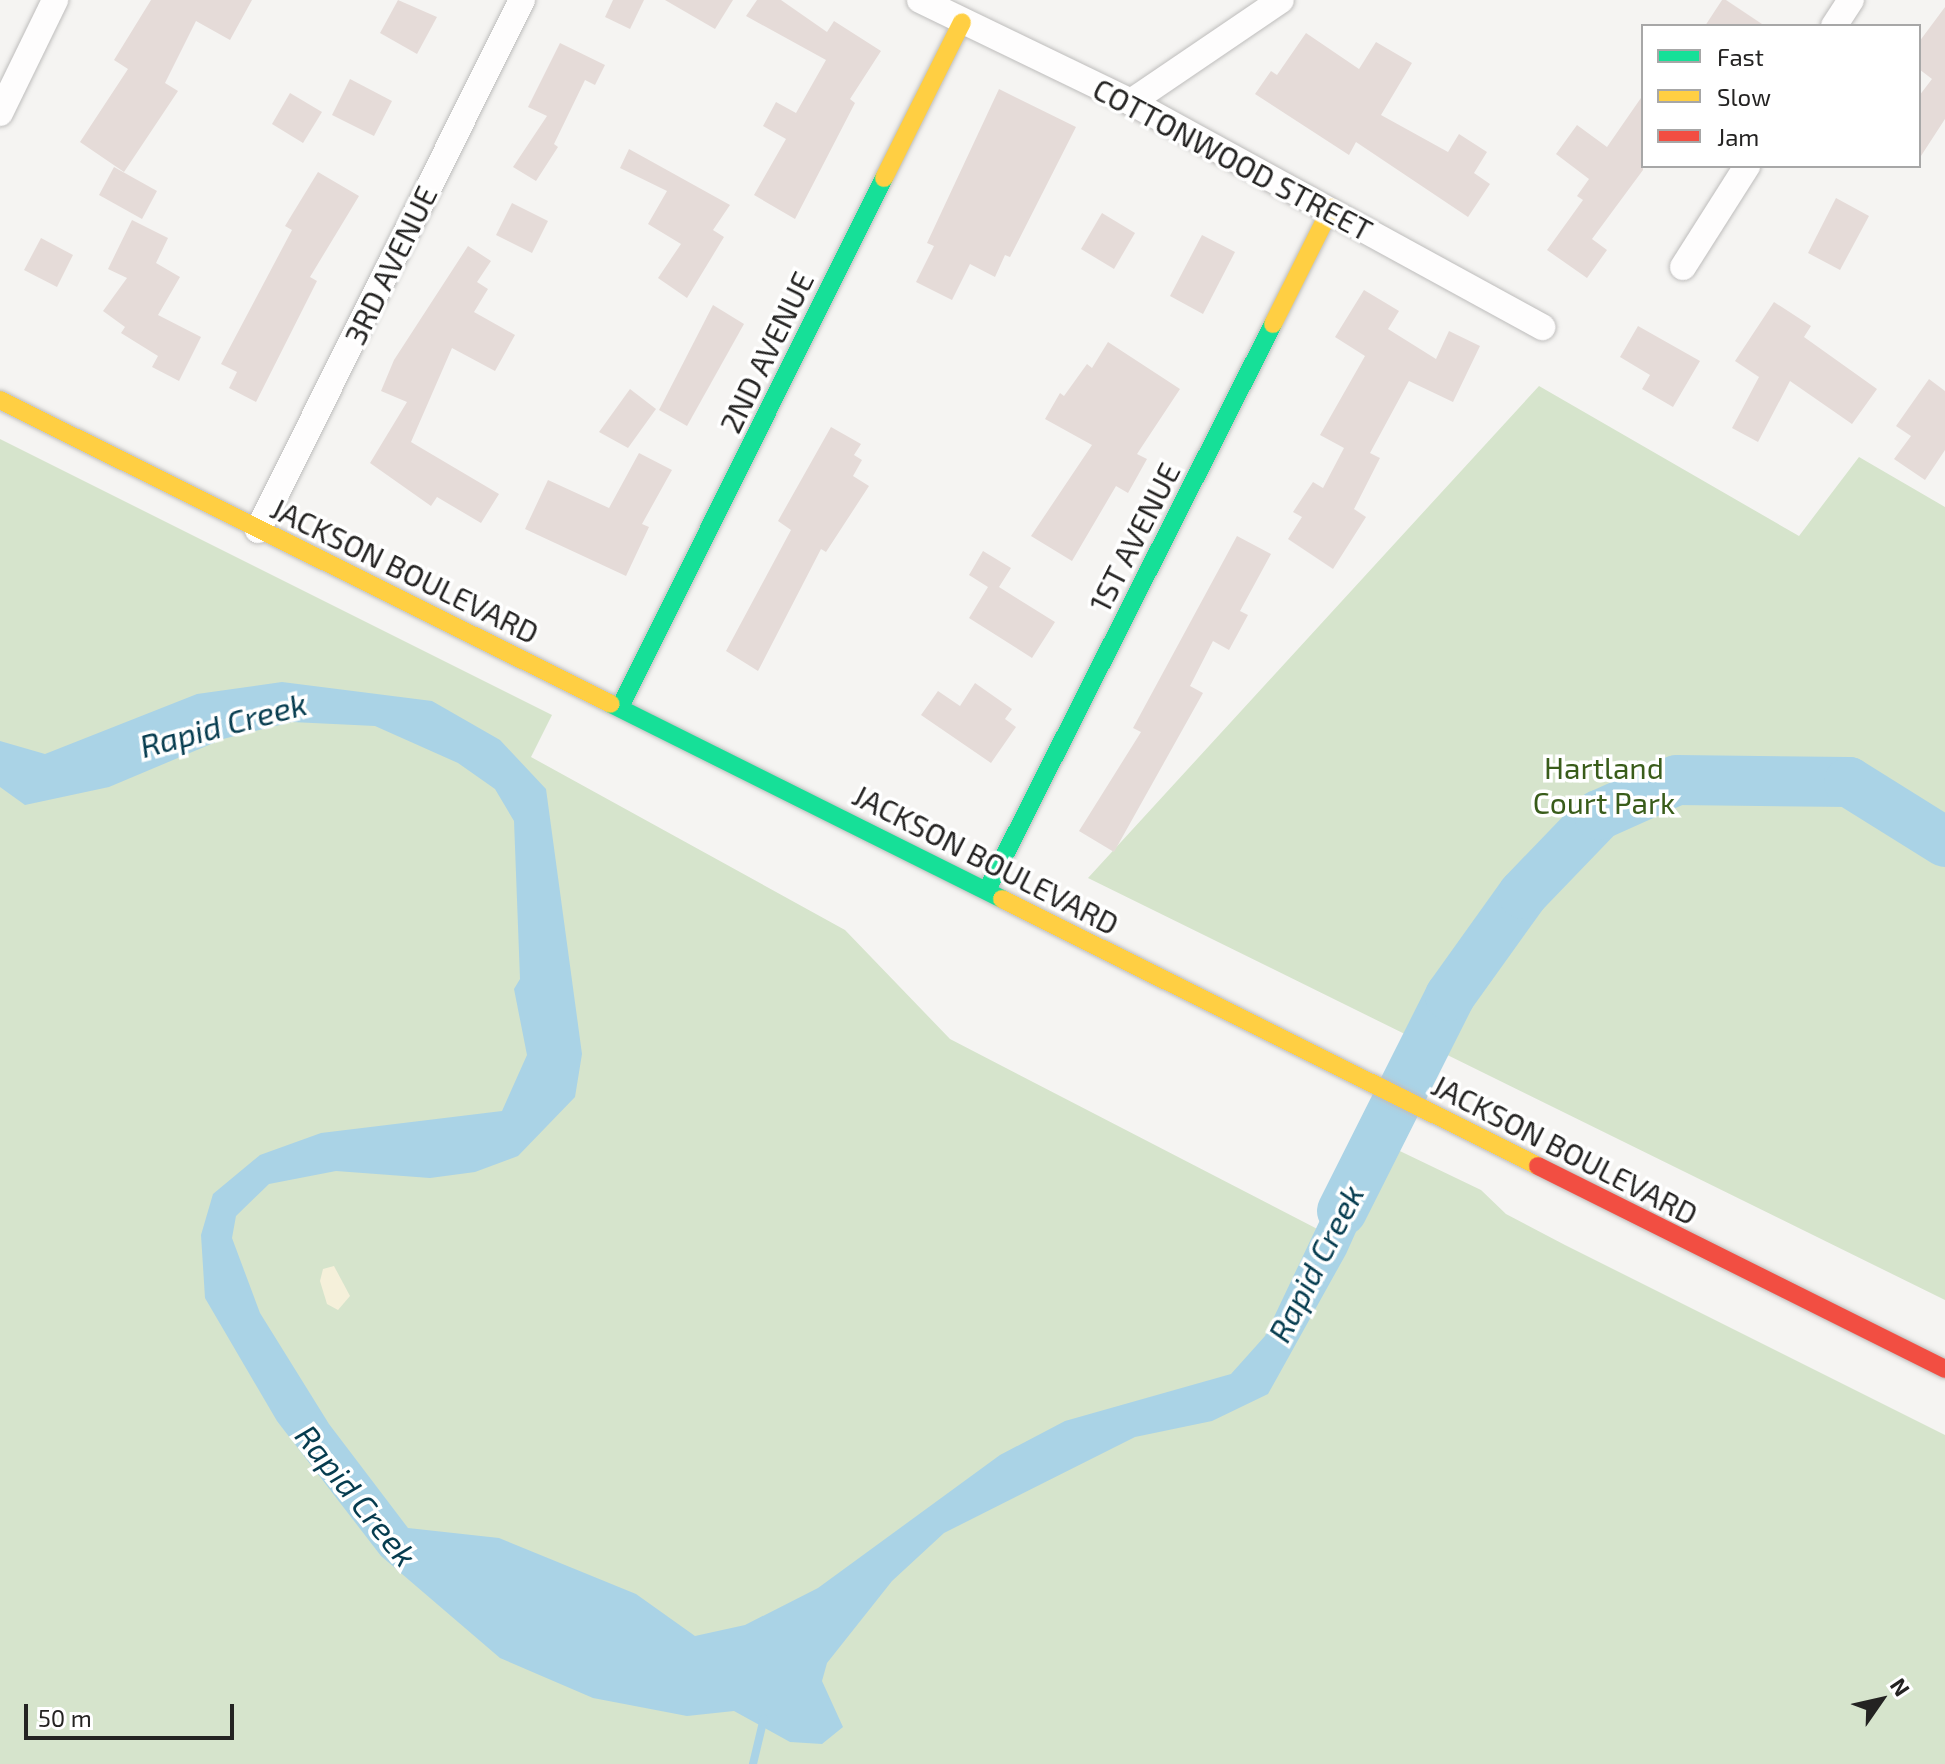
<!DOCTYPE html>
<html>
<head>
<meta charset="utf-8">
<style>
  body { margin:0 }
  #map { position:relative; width:1945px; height:1764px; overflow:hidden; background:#f5f4f2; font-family:"Exo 2",sans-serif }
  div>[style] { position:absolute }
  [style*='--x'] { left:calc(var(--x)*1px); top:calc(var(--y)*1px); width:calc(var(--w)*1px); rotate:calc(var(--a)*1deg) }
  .green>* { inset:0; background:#d6e4cc }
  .sand>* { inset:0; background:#f5f0da }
  .water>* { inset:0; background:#aad3e6 }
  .stream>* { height:8px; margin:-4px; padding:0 4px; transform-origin:4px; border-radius:4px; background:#aad3e6 }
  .river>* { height:50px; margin:-25px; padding:0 25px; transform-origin:25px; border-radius:25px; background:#aad3e6 }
  .building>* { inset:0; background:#e5dbd8 }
  .roads { filter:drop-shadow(0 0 2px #bebdbc) drop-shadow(0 0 2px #bebdbc) }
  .street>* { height:26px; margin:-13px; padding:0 13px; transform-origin:13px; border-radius:13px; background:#fefdfd }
  .fast>* { height:18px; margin:-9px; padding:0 9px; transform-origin:9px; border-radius:9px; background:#16e098 }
  .slow>* { height:18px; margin:-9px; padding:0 9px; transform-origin:9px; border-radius:9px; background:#ffcf43 }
  .jam>* { height:18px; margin:-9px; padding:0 9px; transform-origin:9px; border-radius:9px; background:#f24e42 }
  span { translate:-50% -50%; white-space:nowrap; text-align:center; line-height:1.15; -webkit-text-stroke:7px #fff; paint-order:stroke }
  .street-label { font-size:30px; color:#242322 }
  .park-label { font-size:30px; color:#395c1a }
  .water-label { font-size:32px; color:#063c4f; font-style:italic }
  .legend { position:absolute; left:1641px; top:24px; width:280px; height:144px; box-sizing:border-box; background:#fff; border:2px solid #a7a7a7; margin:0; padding:10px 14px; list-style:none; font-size:24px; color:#242322 }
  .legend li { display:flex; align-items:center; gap:16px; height:40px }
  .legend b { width:40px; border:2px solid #a7a7a7 }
  .north { position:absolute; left:1841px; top:1660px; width:80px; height:80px; -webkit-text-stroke:6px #fff; paint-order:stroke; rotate:56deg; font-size:22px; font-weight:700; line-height:32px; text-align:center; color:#242322 }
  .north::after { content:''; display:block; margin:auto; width:28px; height:36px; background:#242322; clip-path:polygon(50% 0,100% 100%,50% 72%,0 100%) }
  .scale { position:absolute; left:24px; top:1704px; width:210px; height:36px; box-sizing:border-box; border:4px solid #242322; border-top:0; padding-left:10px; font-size:24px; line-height:28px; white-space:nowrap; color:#242322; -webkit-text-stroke:6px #fff; paint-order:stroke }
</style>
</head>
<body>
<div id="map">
  <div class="green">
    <i style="clip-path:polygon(1539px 386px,1799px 536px,1859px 457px,1945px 507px,1945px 1300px,1088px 878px)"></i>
    <i style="clip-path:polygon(0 439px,552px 715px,531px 757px,845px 930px,950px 1039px,1329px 1235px,1379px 1141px,1481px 1190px,1506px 1214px,1565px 1245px,1945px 1435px,1945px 1764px,0 1764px)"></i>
  </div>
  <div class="sand">
    <i style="clip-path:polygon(334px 1266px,350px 1296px,338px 1310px,327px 1304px,320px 1281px,323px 1269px)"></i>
  </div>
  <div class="water">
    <i style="clip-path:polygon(282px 682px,432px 701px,500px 740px,546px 789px,582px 1054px,575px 1097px,518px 1156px,475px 1172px,430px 1178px,336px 1171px,269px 1184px,236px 1216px,232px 1238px,260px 1313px,329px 1424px,408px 1528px,499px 1538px,636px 1594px,695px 1636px,745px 1625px,818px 1588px,1000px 1455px,1065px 1421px,1231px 1374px,1265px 1336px,1358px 1140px,1390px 1156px,1346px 1254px,1268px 1394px,1212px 1421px,1135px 1437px,944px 1533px,892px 1581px,827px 1663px,822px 1681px,843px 1727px,822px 1744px,790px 1742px,734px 1711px,687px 1716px,593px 1698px,500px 1658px,381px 1556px,277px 1421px,205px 1298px,201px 1235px,213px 1194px,260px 1155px,321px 1133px,502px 1111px,527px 1055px,514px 989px,520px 979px,514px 821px,495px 789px,458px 763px,375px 726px,292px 722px,223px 739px,109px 787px,25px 805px,0 787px,0 741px,45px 754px,197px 694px)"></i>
  </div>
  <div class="stream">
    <i style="--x:753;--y:1764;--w:47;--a:-76.6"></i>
  </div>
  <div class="river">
    <i style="--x:1342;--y:1211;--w:241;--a:-63.3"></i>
    <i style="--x:1450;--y:996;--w:125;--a:-54.4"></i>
    <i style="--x:1523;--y:894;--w:110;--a:-46.1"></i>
    <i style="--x:1599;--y:815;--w:85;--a:-24.2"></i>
    <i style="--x:1677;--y:780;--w:172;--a:0.7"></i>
    <i style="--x:1849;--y:782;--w:113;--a:32"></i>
  </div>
  <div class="building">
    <i style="clip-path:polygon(151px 0,252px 0,230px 40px,196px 21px,165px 83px,178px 91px,124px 172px,80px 142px,128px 69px,114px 60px)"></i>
    <i style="clip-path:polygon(398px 0,437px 17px,417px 54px,380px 33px)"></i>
    <i style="clip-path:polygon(613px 0,644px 0,630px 29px,605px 17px)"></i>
    <i style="clip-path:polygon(665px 0,733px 0,715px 29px)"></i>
    <i style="clip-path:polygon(757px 0,781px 0,827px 32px,834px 21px,881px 51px,850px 99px,855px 103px,795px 219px,754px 195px,786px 139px,763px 126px,776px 102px,796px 113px,826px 60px,746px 16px)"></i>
    <i style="clip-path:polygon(1722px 0,1726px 0,1765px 26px,1705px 26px)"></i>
    <i style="clip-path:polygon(1945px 7px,1945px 119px,1919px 159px,1919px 96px,1932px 79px,1919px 69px,1919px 42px)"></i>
    <i style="clip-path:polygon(1306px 33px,1359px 69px,1376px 42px,1412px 63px,1381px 115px,1448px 152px,1459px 134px,1487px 152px,1474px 173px,1490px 184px,1468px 217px,1356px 142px,1349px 155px,1255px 94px,1271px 71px,1277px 75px)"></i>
    <i style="clip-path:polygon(560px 43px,605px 65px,595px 85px,585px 80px,554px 144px,558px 147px,536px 181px,513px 167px,547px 116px,528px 107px)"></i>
    <i style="clip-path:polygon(350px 79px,392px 101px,374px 136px,332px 115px)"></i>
    <i style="clip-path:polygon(999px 89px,1076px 127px,1010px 257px,1005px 255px,995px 277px,970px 264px,952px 300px,916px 282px,934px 246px,927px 243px)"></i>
    <i style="clip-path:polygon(290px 93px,322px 112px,303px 143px,272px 124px)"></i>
    <i style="clip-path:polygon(1643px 95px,1643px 170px,1592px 239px,1607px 250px,1587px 278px,1547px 250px,1583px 200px,1577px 196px,1589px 179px,1556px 154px,1577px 125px,1607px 147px)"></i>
    <i style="clip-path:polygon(629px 149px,730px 205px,713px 230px,724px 237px,687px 298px,658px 278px,681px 244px,648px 224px,667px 191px,620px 168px)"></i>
    <i style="clip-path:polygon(114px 167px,157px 191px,142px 219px,99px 195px)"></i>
    <i style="clip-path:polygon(318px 172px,359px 196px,310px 277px,317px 281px,256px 402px,229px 388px,237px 372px,221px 364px,292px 230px,285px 226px)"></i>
    <i style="clip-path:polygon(1836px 198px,1869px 216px,1840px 270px,1808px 253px)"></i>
    <i style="clip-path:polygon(512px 203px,548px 221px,532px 253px,496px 235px)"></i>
    <i style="clip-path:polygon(1102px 213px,1135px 233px,1114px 269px,1081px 249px)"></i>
    <i style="clip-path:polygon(132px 220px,168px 238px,156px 263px,180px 277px,158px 315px,201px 337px,179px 381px,152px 367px,158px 356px,121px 333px,125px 327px,103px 311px,127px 278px,108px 269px)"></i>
    <i style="clip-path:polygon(1202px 235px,1235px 252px,1203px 314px,1170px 296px)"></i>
    <i style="clip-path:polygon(41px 238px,73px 255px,57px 287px,24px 270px)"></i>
    <i style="clip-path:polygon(468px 246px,491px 261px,477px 282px,488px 289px,474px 312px,515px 335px,495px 371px,452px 348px,411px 442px,499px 494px,481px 523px,437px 497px,431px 506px,370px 463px,407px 402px,381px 391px,394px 360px)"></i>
    <i style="clip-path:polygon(1364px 290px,1399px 311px,1388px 329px,1436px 359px,1449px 331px,1480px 346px,1453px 402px,1409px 381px,1370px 453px,1380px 458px,1354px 509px,1366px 517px,1333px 569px,1288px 539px,1302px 517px,1293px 512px,1313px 482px,1323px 488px,1344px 448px,1320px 435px,1365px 356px,1335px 337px)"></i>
    <i style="clip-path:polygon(1774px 302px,1811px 326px,1804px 337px,1877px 389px,1852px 424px,1790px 381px,1758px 442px,1732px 428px,1759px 377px,1735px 361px)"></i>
    <i style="clip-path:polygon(713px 305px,744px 324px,687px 426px,659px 410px)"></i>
    <i style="clip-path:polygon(1638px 326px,1700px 361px,1673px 407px,1642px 389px,1650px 375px,1620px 357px)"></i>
    <i style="clip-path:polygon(1108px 342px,1180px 389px,1137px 454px,1147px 459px,1128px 493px,1116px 486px,1072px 561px,1031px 536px,1092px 445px,1045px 419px,1060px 393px,1064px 396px,1087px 364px,1092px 368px)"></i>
    <i style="clip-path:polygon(1929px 379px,1945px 391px,1945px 450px,1925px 480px,1894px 459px,1911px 436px,1896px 426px)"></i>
    <i style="clip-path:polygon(630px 389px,656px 409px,628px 448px,599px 432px)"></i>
    <i style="clip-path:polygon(831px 427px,861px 444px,854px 455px,862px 460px,853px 476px,869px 486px,826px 552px,821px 549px,758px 671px,726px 651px,791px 530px,778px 521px)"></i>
    <i style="clip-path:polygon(639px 453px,672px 470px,642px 524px,649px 527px,626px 576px,525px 529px,548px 480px,609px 508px)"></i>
    <i style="clip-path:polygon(1237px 536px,1271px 554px,1240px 611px,1248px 615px,1229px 650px,1213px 641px,1190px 686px,1203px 693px,1114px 852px,1079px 831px,1141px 732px,1133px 728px)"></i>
    <i style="clip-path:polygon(983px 551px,1011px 568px,999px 587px,1055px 622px,1032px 658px,969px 618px,988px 587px,969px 575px)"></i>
    <i style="clip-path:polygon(975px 683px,1012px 709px,1005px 719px,1016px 727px,991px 763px,921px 715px,938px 691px,960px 706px)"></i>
  </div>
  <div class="roads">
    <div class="street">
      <i style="--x:920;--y:0;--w:234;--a:25.8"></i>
      <i style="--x:1131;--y:102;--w:469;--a:28.7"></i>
      <i style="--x:1834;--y:26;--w:31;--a:-57"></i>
      <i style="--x:1131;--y:102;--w:181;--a:-34.2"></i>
      <i style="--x:0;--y:113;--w:126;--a:-64"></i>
      <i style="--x:1683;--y:267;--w:120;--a:-57.6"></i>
      <i style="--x:258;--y:530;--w:592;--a:-63.52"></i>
    </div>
    <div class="fast">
      <i style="--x:611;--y:704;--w:437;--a:26.5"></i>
      <i style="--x:620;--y:707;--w:591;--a:-63.48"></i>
      <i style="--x:987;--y:890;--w:634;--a:-63.19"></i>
    </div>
    <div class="slow">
      <i style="--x:884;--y:178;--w:174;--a:-63.4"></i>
      <i style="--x:1273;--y:324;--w:130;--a:-63.4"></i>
      <i style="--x:0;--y:400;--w:682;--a:26.45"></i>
      <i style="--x:1002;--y:899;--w:599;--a:26.48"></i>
    </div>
    <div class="jam">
      <i style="--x:1538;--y:1166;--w:455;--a:26.5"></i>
    </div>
  </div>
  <div class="street-label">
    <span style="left:1233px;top:159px;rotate:28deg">COTTONWOOD STREET</span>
    <span style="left:390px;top:265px;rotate:-64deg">3RD AVENUE</span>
    <span style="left:766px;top:352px;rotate:-64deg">2ND AVENUE</span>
    <span style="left:1134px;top:537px;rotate:-63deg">1ST AVENUE</span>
    <span style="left:405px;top:570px;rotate:26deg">JACKSON BOULEVARD</span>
    <span style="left:986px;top:859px;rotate:27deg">JACKSON BOULEVARD</span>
    <span style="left:1565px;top:1149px;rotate:27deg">JACKSON BOULEVARD</span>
  </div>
  <div class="park-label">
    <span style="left:1604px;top:784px">Hartland<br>Court Park</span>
  </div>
  <div class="water-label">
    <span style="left:223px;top:724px;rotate:-15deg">Rapid Creek</span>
    <span style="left:1315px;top:1263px;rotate:-63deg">Rapid Creek</span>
    <span style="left:357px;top:1495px;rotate:51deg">Rapid Creek</span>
  </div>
  <ul class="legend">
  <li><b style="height:10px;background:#16e098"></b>Fast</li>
  <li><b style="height:10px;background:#ffcf43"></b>Slow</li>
  <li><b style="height:10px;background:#f24e42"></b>Jam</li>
  </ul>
  <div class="north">N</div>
  <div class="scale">50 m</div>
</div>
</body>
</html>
